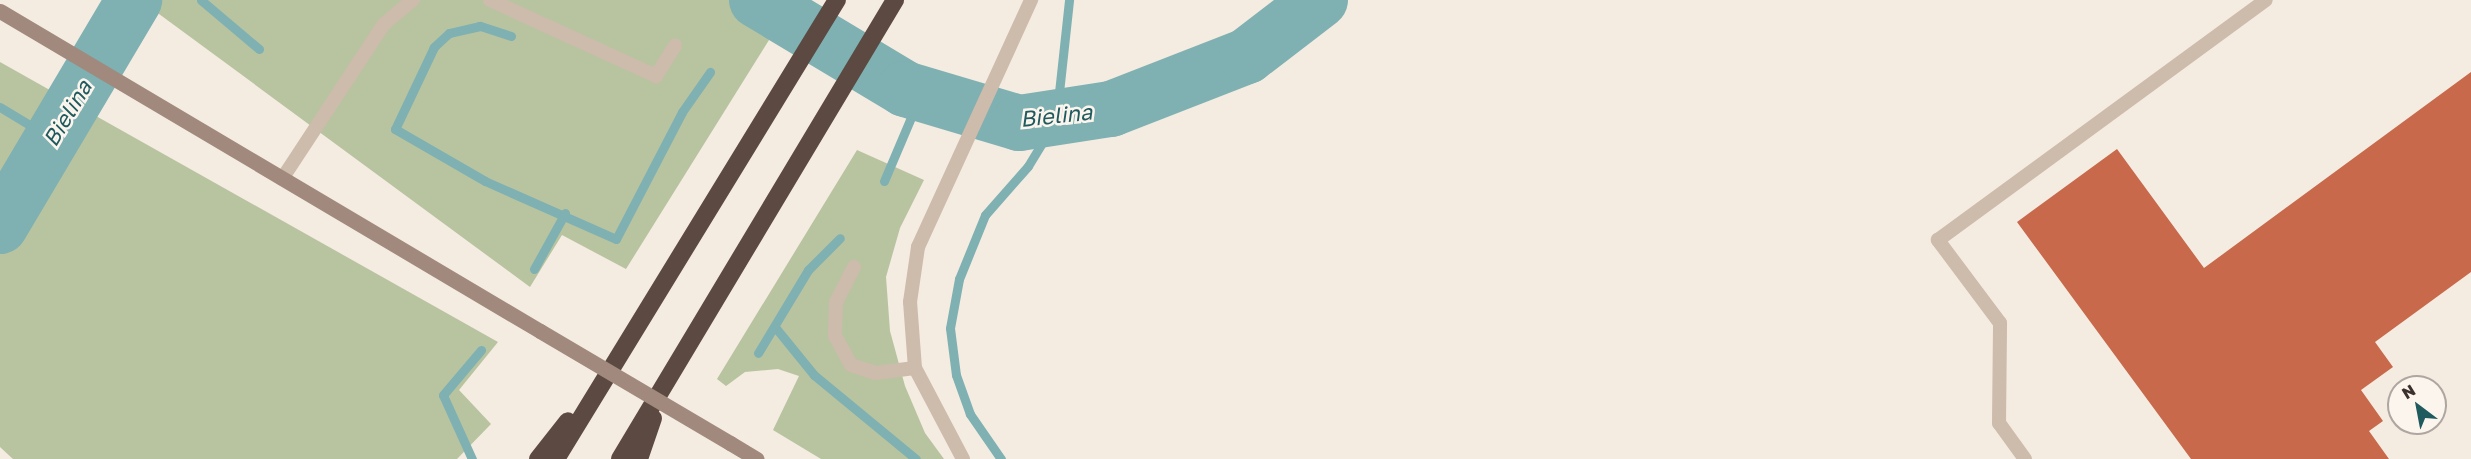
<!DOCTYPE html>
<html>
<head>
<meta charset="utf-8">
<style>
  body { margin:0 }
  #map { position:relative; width:2471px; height:459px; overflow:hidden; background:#f4ebe1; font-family:"Golos Text",sans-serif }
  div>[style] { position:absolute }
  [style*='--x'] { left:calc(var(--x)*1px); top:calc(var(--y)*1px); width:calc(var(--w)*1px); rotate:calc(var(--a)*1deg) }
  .green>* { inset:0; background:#b8c4a0 }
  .stream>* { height:9px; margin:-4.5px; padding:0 4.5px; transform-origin:4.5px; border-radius:4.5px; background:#7fb0b2 }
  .river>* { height:56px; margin:-28px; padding:0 28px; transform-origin:28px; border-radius:28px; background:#7fb0b2 }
  .building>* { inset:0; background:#c8694b }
  .lane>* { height:14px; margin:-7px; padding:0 7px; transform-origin:7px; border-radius:7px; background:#cdbbac }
  .secondary>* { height:15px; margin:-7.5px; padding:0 7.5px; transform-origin:7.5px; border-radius:7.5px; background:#a18a7d }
  .highway>* { height:18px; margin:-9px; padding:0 9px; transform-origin:9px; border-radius:9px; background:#5c4a42 }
  .secondary-bridge>* { height:15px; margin:-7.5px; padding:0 7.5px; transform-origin:7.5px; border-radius:7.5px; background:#a18a7d }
  span { translate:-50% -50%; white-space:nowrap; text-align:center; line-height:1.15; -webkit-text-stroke:5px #fbf5ee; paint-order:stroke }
  .water-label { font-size:22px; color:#1f5a5e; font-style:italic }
  .north { position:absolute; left:2387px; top:375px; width:60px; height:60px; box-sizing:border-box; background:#fbf5ee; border:2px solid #aea6a0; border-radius:50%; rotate:328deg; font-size:16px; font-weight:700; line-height:24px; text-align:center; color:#3b302b }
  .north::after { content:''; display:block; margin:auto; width:21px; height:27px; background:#1f5a5e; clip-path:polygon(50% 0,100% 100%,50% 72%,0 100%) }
</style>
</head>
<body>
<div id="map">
  <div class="green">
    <i style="clip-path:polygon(140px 0,794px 0,626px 269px,562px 235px,530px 287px)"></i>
    <i style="clip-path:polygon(0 62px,498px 342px,459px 390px,491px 424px,457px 459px,13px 459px,0 447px)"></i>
    <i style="clip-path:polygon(857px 150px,924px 180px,900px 228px,886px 277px,890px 331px,905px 386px,925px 433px,944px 459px,821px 459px,773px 430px,799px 376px,778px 369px,745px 372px,726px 386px,717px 379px)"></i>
  </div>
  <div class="stream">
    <i style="--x:201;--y:0;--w:76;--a:40.2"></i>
    <i style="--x:511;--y:36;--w:33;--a:-162"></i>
    <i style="--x:480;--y:26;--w:32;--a:167"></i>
    <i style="--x:449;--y:33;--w:21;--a:137"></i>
    <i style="--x:434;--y:47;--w:91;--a:115.4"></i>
    <i style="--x:395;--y:129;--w:104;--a:30"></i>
    <i style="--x:485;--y:181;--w:143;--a:23.9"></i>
    <i style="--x:616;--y:239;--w:143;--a:-62.5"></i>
    <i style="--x:682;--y:112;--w:49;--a:-55"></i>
    <i style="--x:0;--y:107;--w:62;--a:31.1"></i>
    <i style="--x:884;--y:181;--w:95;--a:-67"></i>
    <i style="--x:534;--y:269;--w:64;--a:-61"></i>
    <i style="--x:775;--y:327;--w:62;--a:50.9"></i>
    <i style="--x:814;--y:375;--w:132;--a:39.5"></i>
    <i style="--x:758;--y:353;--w:97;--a:-58.9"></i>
    <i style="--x:808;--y:270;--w:45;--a:-45"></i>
    <i style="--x:472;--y:459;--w:70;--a:-114.4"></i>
    <i style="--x:443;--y:395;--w:59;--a:-49.8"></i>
    <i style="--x:1001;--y:459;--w:55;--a:-124.6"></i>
    <i style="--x:970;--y:414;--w:41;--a:-109.7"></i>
    <i style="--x:956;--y:375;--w:47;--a:-97.3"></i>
    <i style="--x:950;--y:328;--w:50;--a:-79.6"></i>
    <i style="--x:959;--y:279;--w:69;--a:-67.9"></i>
    <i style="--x:985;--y:215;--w:65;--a:-48.7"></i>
    <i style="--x:1028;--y:166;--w:54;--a:-58.7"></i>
    <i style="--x:1056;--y:120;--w:121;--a:-83.8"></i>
  </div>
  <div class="river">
    <i style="--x:757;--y:0;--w:173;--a:31"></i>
    <i style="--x:905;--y:89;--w:119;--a:16.6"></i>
    <i style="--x:1019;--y:123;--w:93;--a:-8.7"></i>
    <i style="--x:1111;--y:109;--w:146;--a:-21.3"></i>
    <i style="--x:1247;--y:56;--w:92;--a:-37.5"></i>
    <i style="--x:0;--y:226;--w:263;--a:-59.3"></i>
  </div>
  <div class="building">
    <i style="clip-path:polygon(2471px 72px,2471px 272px,2375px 342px,2393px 367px,2361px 390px,2383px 421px,2369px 431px,2389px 459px,2191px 459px,2017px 222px,2117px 149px,2204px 268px)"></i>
  </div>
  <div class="lane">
    <i style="--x:490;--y:0;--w:183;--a:24.6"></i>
    <i style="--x:656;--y:76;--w:36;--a:-58"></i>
    <i style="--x:282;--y:179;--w:186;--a:-56.7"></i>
    <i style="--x:384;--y:24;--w:38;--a:-40"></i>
    <i style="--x:854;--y:267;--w:39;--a:117"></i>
    <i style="--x:836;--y:302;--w:34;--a:92"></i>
    <i style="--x:835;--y:336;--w:33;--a:61"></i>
    <i style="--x:851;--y:365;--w:25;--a:18"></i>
    <i style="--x:875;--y:373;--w:40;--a:-7.1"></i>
    <i style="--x:963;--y:459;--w:103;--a:-117.8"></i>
    <i style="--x:915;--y:368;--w:66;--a:-94.3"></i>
    <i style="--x:910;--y:302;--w:56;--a:-81.7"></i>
    <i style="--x:918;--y:247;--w:272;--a:-65.4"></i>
    <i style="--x:2025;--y:459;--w:44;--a:-125.8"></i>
    <i style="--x:1999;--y:423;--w:100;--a:-89.4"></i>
    <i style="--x:2000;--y:323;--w:104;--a:-126.8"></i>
    <i style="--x:1938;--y:240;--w:406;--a:-36.2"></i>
  </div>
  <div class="secondary">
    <i style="--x:0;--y:11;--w:628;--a:30.65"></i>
    <i style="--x:730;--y:443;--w:31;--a:31"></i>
  </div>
  <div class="highway">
    <i style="--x:538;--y:459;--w:48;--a:-51.7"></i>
    <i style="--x:556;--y:459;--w:538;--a:-58.53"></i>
    <i style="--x:620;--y:459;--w:535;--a:-59.07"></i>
    <i style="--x:639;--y:459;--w:43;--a:-71.1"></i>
  </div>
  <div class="secondary-bridge">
    <i style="--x:540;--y:331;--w:221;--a:30.5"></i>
  </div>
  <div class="water-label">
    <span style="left:67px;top:113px;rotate:-59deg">Bielina</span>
    <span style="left:1056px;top:115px;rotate:-6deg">Bielina</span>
  </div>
  <div class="north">N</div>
</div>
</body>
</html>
